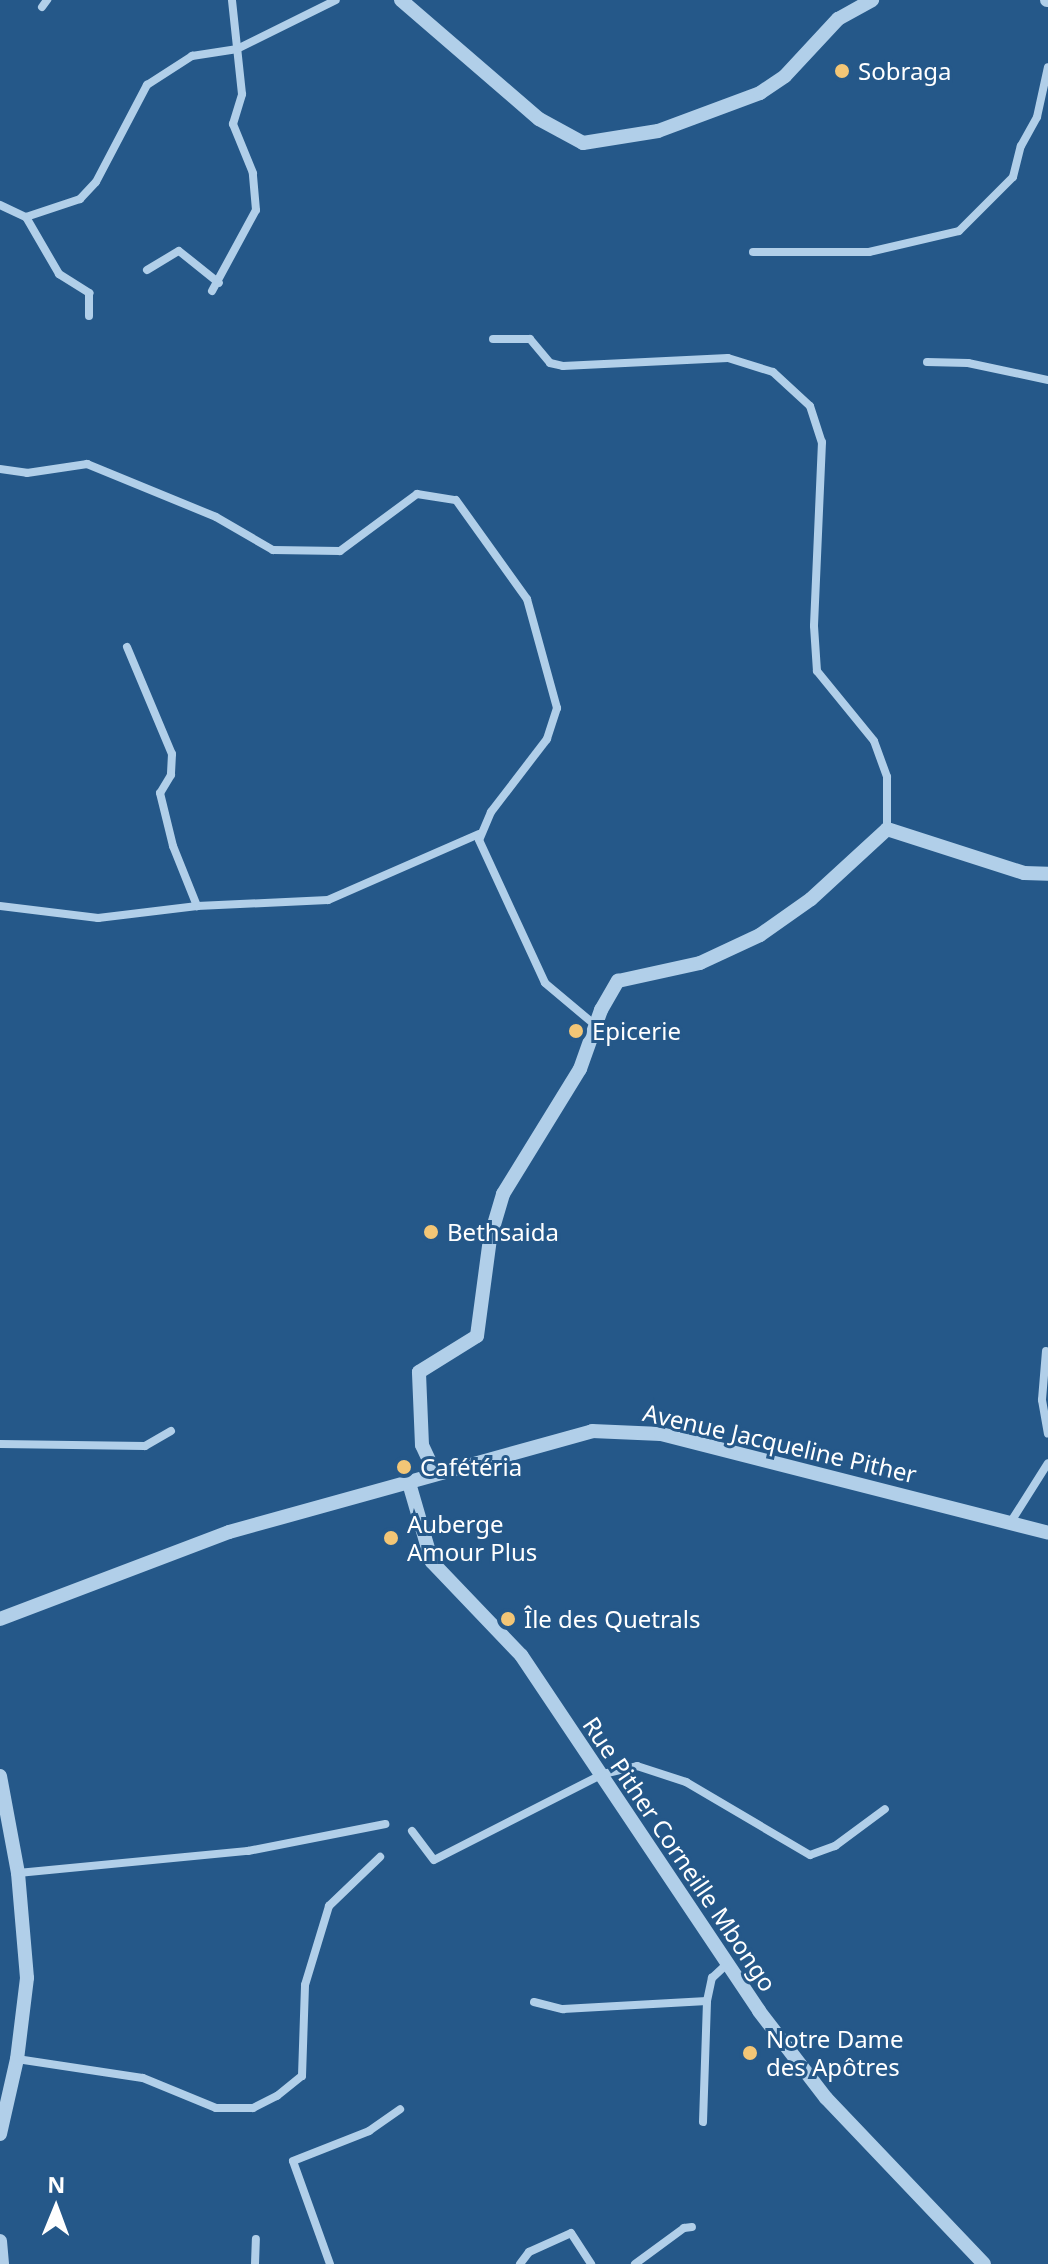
<!DOCTYPE html>
<html>
<head>
<meta charset="utf-8">
<style>
  body { margin:0 }
  #map { position:relative; width:1048px; height:2264px; overflow:hidden; background:#255889; font-family:"Noto Sans",sans-serif }
  div>[style] { position:absolute }
  [style*='--x'] { left:calc(var(--x)*1px); top:calc(var(--y)*1px); width:calc(var(--w)*1px); rotate:calc(var(--a)*1deg) }
  .minor>* { height:8px; margin:-4px; padding:0 4px; transform-origin:4px; border-radius:4px; background:#b1cfe9 }
  .tertiary>* { height:14px; margin:-7px; padding:0 7px; transform-origin:7px; border-radius:7px; background:#b1cfe9 }
  .dots>* { width:22px; height:22px; translate:-50% -50%; box-sizing:border-box; border:4px solid #255889; border-radius:50% }
  span { translate:-50% -50%; white-space:nowrap; text-align:center; line-height:1.15; -webkit-text-stroke:6px #255889; paint-order:stroke }
  .poi-label { font-size:24px; color:#fff }
  .left { translate:0 -50%; text-align:left }
  .street-label { font-size:24px; color:#fff }
  .north { position:absolute; left:16px; top:2168px; width:80px; height:80px; -webkit-text-stroke:6px #255889; paint-order:stroke; rotate:1deg; font-size:22px; font-weight:700; line-height:32px; text-align:center; color:#fff }
  .north::after { content:''; display:block; margin:auto; width:28px; height:36px; background:#fff; clip-path:polygon(50% 0,100% 100%,50% 72%,0 100%) }
</style>
</head>
<body>
<div id="map">
  <div class="minor">
    <i style="--x:42;--y:7;--w:9;--a:-54"></i>
    <i style="--x:0;--y:205;--w:29;--a:25"></i>
    <i style="--x:26;--y:217;--w:57;--a:-18.4"></i>
    <i style="--x:80;--y:199;--w:23;--a:-47"></i>
    <i style="--x:96;--y:182;--w:110;--a:-62.3"></i>
    <i style="--x:147;--y:85;--w:54;--a:-32.8"></i>
    <i style="--x:192;--y:56;--w:46;--a:-8.8"></i>
    <i style="--x:237;--y:49;--w:110;--a:-26.3"></i>
    <i style="--x:26;--y:217;--w:66;--a:59.9"></i>
    <i style="--x:59;--y:274;--w:36;--a:32"></i>
    <i style="--x:89;--y:293;--w:23;--a:90"></i>
    <i style="--x:753;--y:252;--w:116;--a:0"></i>
    <i style="--x:869;--y:252;--w:92;--a:-13.1"></i>
    <i style="--x:959;--y:231;--w:76;--a:-45"></i>
    <i style="--x:1013;--y:177;--w:32;--a:-76"></i>
    <i style="--x:1021;--y:146;--w:33;--a:-61"></i>
    <i style="--x:1037;--y:117;--w:51;--a:-77.6"></i>
    <i style="--x:147;--y:270;--w:37;--a:-31"></i>
    <i style="--x:179;--y:251;--w:51;--a:38.7"></i>
    <i style="--x:212;--y:291;--w:92;--a:-61.5"></i>
    <i style="--x:256;--y:210;--w:37;--a:-95"></i>
    <i style="--x:253;--y:173;--w:53;--a:-112.2"></i>
    <i style="--x:233;--y:124;--w:31;--a:-73"></i>
    <i style="--x:242;--y:94;--w:95;--a:-96.1"></i>
    <i style="--x:493;--y:339;--w:37;--a:0"></i>
    <i style="--x:530;--y:339;--w:31;--a:50"></i>
    <i style="--x:550;--y:363;--w:13;--a:13"></i>
    <i style="--x:563;--y:366;--w:165;--a:-2.8"></i>
    <i style="--x:728;--y:358;--w:47;--a:17.3"></i>
    <i style="--x:773;--y:372;--w:50;--a:42.6"></i>
    <i style="--x:810;--y:406;--w:38;--a:72"></i>
    <i style="--x:822;--y:442;--w:184;--a:92.5"></i>
    <i style="--x:814;--y:626;--w:45;--a:86.2"></i>
    <i style="--x:817;--y:671;--w:90;--a:50.8"></i>
    <i style="--x:874;--y:741;--w:38;--a:70"></i>
    <i style="--x:887;--y:777;--w:52;--a:90"></i>
    <i style="--x:927;--y:362;--w:41;--a:1.4"></i>
    <i style="--x:968;--y:363;--w:82;--a:12"></i>
    <i style="--x:0;--y:469;--w:27;--a:8"></i>
    <i style="--x:27;--y:473;--w:61;--a:-8.5"></i>
    <i style="--x:87;--y:464;--w:139;--a:22.3"></i>
    <i style="--x:216;--y:517;--w:66;--a:30.1"></i>
    <i style="--x:273;--y:550;--w:67;--a:0.9"></i>
    <i style="--x:340;--y:551;--w:96;--a:-36.5"></i>
    <i style="--x:417;--y:494;--w:39;--a:9"></i>
    <i style="--x:456;--y:500;--w:122;--a:54.4"></i>
    <i style="--x:527;--y:599;--w:113;--a:74.6"></i>
    <i style="--x:557;--y:708;--w:33;--a:108"></i>
    <i style="--x:547;--y:739;--w:92;--a:127.5"></i>
    <i style="--x:491;--y:812;--w:30;--a:113"></i>
    <i style="--x:479;--y:840;--w:157;--a:65.2"></i>
    <i style="--x:545;--y:983;--w:65;--a:40"></i>
    <i style="--x:127;--y:647;--w:116;--a:67.2"></i>
    <i style="--x:172;--y:754;--w:21;--a:93"></i>
    <i style="--x:171;--y:775;--w:21;--a:121"></i>
    <i style="--x:160;--y:793;--w:55;--a:76.2"></i>
    <i style="--x:173;--y:846;--w:65;--a:68.2"></i>
    <i style="--x:0;--y:906;--w:99;--a:7"></i>
    <i style="--x:98;--y:918;--w:100;--a:-6.9"></i>
    <i style="--x:197;--y:906;--w:131;--a:-2.6"></i>
    <i style="--x:328;--y:900;--w:165;--a:-23.6"></i>
    <i style="--x:1046;--y:1351;--w:49;--a:94.7"></i>
    <i style="--x:1042;--y:1400;--w:34;--a:80"></i>
    <i style="--x:0;--y:1444;--w:145;--a:0.8"></i>
    <i style="--x:145;--y:1446;--w:30;--a:-30"></i>
    <i style="--x:1012;--y:1520;--w:67;--a:-57.7"></i>
    <i style="--x:412;--y:1831;--w:36;--a:53"></i>
    <i style="--x:434;--y:1860;--w:190;--a:-27"></i>
    <i style="--x:603;--y:1774;--w:35;--a:-13"></i>
    <i style="--x:637;--y:1766;--w:52;--a:18.1"></i>
    <i style="--x:686;--y:1782;--w:144;--a:30.5"></i>
    <i style="--x:810;--y:1855;--w:27;--a:-20"></i>
    <i style="--x:835;--y:1846;--w:62;--a:-36.5"></i>
    <i style="--x:18;--y:1873;--w:231;--a:-5.5"></i>
    <i style="--x:248;--y:1851;--w:140;--a:-11.1"></i>
    <i style="--x:534;--y:2002;--w:30;--a:14"></i>
    <i style="--x:563;--y:2009;--w:144;--a:-3.2"></i>
    <i style="--x:17;--y:2059;--w:127;--a:8.6"></i>
    <i style="--x:143;--y:2078;--w:79;--a:22.3"></i>
    <i style="--x:216;--y:2108;--w:37;--a:0"></i>
    <i style="--x:253;--y:2108;--w:27;--a:-27"></i>
    <i style="--x:277;--y:2096;--w:32;--a:-39"></i>
    <i style="--x:302;--y:2076;--w:91;--a:-88.1"></i>
    <i style="--x:305;--y:1985;--w:83;--a:-73.1"></i>
    <i style="--x:329;--y:1906;--w:71;--a:-43.9"></i>
    <i style="--x:703;--y:2122;--w:121;--a:-88.1"></i>
    <i style="--x:707;--y:2001;--w:24;--a:-78"></i>
    <i style="--x:712;--y:1978;--w:19;--a:-43"></i>
    <i style="--x:255;--y:2264;--w:25;--a:-88"></i>
    <i style="--x:330;--y:2264;--w:109;--a:-109.8"></i>
    <i style="--x:293;--y:2161;--w:82;--a:-21.5"></i>
    <i style="--x:369;--y:2131;--w:38;--a:-35"></i>
    <i style="--x:520;--y:2264;--w:15;--a:-53"></i>
    <i style="--x:529;--y:2252;--w:46;--a:-24.3"></i>
    <i style="--x:571;--y:2233;--w:37;--a:57"></i>
    <i style="--x:635;--y:2264;--w:61;--a:-36.3"></i>
    <i style="--x:684;--y:2228;--w:8;--a:-7"></i>
  </div>
  <div class="tertiary">
    <i style="--x:401;--y:0;--w:182;--a:40.8"></i>
    <i style="--x:539;--y:119;--w:50;--a:28.6"></i>
    <i style="--x:583;--y:143;--w:76;--a:-9.1"></i>
    <i style="--x:658;--y:131;--w:109;--a:-20.4"></i>
    <i style="--x:760;--y:93;--w:30;--a:-34"></i>
    <i style="--x:785;--y:76;--w:78;--a:-47.1"></i>
    <i style="--x:838;--y:19;--w:39;--a:-29"></i>
    <i style="--x:1047;--y:0;--w:1;--a:0"></i>
    <i style="--x:435;--y:1473;--w:31;--a:-115"></i>
    <i style="--x:422;--y:1445;--w:73;--a:-92.4"></i>
    <i style="--x:419;--y:1372;--w:68;--a:-31.8"></i>
    <i style="--x:477;--y:1336;--w:99;--a:-82.4"></i>
    <i style="--x:490;--y:1238;--w:46;--a:-73.5"></i>
    <i style="--x:503;--y:1194;--w:147;--a:-58.4"></i>
    <i style="--x:580;--y:1069;--w:63;--a:-70.4"></i>
    <i style="--x:601;--y:1010;--w:34;--a:-60"></i>
    <i style="--x:618;--y:981;--w:84;--a:-12.4"></i>
    <i style="--x:700;--y:963;--w:66;--a:-25"></i>
    <i style="--x:760;--y:935;--w:62;--a:-35.2"></i>
    <i style="--x:811;--y:899;--w:103;--a:-42.6"></i>
    <i style="--x:887;--y:829;--w:144;--a:17.8"></i>
    <i style="--x:1024;--y:873;--w:24;--a:2"></i>
    <i style="--x:409;--y:1483;--w:82;--a:73.8"></i>
    <i style="--x:432;--y:1562;--w:129;--a:46.3"></i>
    <i style="--x:521;--y:1655;--w:428;--a:56.2"></i>
    <i style="--x:759;--y:2011;--w:110;--a:52.4"></i>
    <i style="--x:826;--y:2098;--w:229;--a:46.4"></i>
    <i style="--x:0;--y:1619;--w:245;--a:-20.8"></i>
    <i style="--x:229;--y:1532;--w:377;--a:-15.5"></i>
    <i style="--x:592;--y:1431;--w:69;--a:2.5"></i>
    <i style="--x:661;--y:1434;--w:399;--a:14.3"></i>
    <i style="--x:0;--y:1776;--w:99;--a:79.5"></i>
    <i style="--x:18;--y:1873;--w:105;--a:85.1"></i>
    <i style="--x:27;--y:1978;--w:82;--a:97"></i>
    <i style="--x:17;--y:2059;--w:77;--a:102.8"></i>
    <i style="--x:0;--y:2241;--w:23;--a:85"></i>
  </div>
  <div class="dots">
    <i style="left:842px;top:71px;background:#f3c676"></i>
    <i style="left:576px;top:1031px;background:#f3c676"></i>
    <i style="left:431px;top:1232px;background:#f3c676"></i>
    <i style="left:404px;top:1467px;background:#f3c676"></i>
    <i style="left:391px;top:1538px;background:#f3c676"></i>
    <i style="left:508px;top:1619px;background:#f3c676"></i>
    <i style="left:750px;top:2053px;background:#f3c676"></i>
  </div>
  <div class="poi-label">
    <span class="left" style="left:858px;top:71px">Sobraga</span>
    <span class="left" style="left:592px;top:1031px">Epicerie</span>
    <span class="left" style="left:447px;top:1232px">Bethsaida</span>
    <span class="left" style="left:420px;top:1467px">Cafétéria</span>
    <span class="left" style="left:407px;top:1538px">Auberge<br>Amour Plus</span>
    <span class="left" style="left:524px;top:1619px">Île des Quetrals</span>
    <span class="left" style="left:766px;top:2053px">Notre Dame<br>des Apôtres</span>
  </div>
  <div class="street-label">
    <span style="left:780px;top:1443px;rotate:13deg">Avenue Jacqueline Pither</span>
    <span style="left:680px;top:1854px;rotate:56deg">Rue Pither Corneille Mbongo</span>
  </div>
  <div class="north">N</div>
</div>
</body>
</html>
